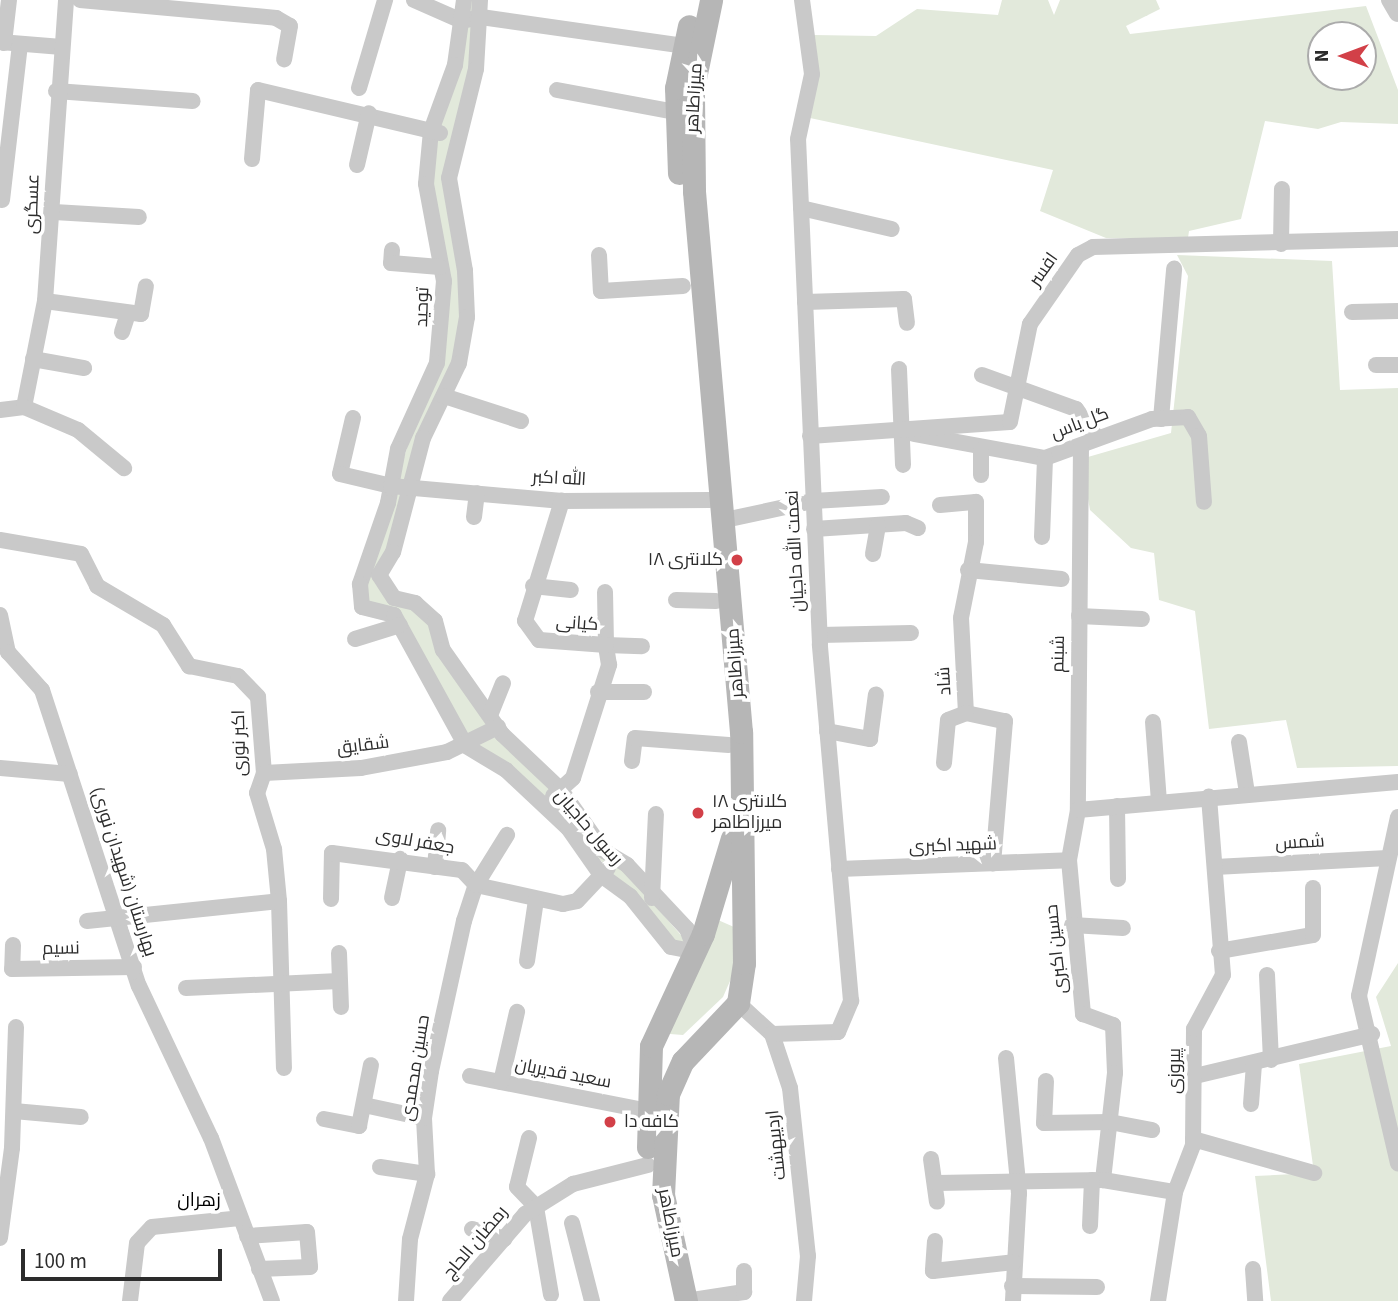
<!DOCTYPE html>
<html>
<head>
<meta charset="utf-8">
<style>
  body { margin:0 }
  #map { position:relative; width:1398px; height:1301px; overflow:hidden; background:#fff; font-family:"Source Sans 3",Cairo,sans-serif }
  div>[style] { position:absolute }
  [style*='--x'] { left:calc(var(--x)*1px); top:calc(var(--y)*1px); width:calc(var(--w)*1px); rotate:calc(var(--a)*1deg) }
  .green>* { inset:0; background:#e2e9db }
  .street>* { height:16px; margin:-8px; padding:0 8px; transform-origin:8px; border-radius:8px; background:#c9c9c9 }
  .secondary>* { height:23px; margin:-11.5px; padding:0 11.5px; transform-origin:11.5px; border-radius:11.5px; background:#b6b6b6 }
  .dots>* { width:19px; height:19px; translate:-50% -50%; box-sizing:border-box; border:4px solid #fff; border-radius:50% }
  span { translate:-50% -50%; white-space:nowrap; text-align:center; line-height:1.15; -webkit-text-stroke:7px #fff; paint-order:stroke }
  .street-label { font-size:18px; color:#2c2c2c }
  .poi-label { font-size:18px; color:#2c2c2c }
  .right { translate:-100% -50%; text-align:right }
  .left { translate:0 -50%; text-align:left }
  .neighbourhood-label { font-size:19px; color:#000 }
  .north { position:absolute; left:1307px; top:21px; width:70px; height:70px; box-sizing:border-box; background:#fff; border:2px solid #ababab; border-radius:50%; rotate:270deg; font-size:19px; font-weight:700; line-height:28px; text-align:center; color:#2c2c2c }
  .north::after { content:''; display:block; margin:auto; width:24px; height:32px; background:#d24048; clip-path:polygon(50% 0,100% 100%,50% 72%,0 100%) }
  .scale { position:absolute; left:21px; top:1249px; width:201px; height:32px; box-sizing:border-box; border:4px solid #2c2c2c; border-top:0; padding-left:9px; font-size:21px; line-height:24px; white-space:nowrap; color:#2c2c2c; -webkit-text-stroke:5px #fff; paint-order:stroke }
</style>
</head>
<body>
<div id="map">
  <div class="green">
    <i style="clip-path:polygon(466px 0,478px 0,479px 18px,447px 176px,463px 271px,457px 363px,377px 574px,415px 605px,490px 717px,694px 950px,674px 943px,571px 827px,470px 745px,404px 627px,364px 602px,364px 585px,445px 326px,429px 185px)"></i>
    <i style="clip-path:polygon(evenodd,1002px 0,1048px 0,1054px 15px,1060px 0,1156px 0,1160px 9px,1126px 26px,1130px 34px,1366px 6px,1398px 90px,1398px 124px,1341px 122px,1318px 129px,1265px 121px,1241px 219px,1189px 231px,1188px 238px,1106px 238px,1040px 211px,1053px 170px,810px 118px,814px 35px,876px 36px,917px 9px,998px 15px,1002px 0,1321px 35px,1363px 35px,1363px 77px,1321px 77px,1321px 35px)"></i>
    <i style="clip-path:polygon(1177px 255px,1332px 261px,1340px 390px,1398px 388px,1398px 766px,1297px 768px,1286px 720px,1209px 729px,1195px 611px,1159px 600px,1154px 553px,1131px 548px,1090px 510px,1081px 459px,1171px 433px,1188px 276px)"></i>
    <i style="clip-path:polygon(718px 920px,734px 927px,734px 972px,723px 997px,683px 1035px,670px 1034px,666px 1027px)"></i>
    <i style="clip-path:polygon(1398px 963px,1398px 1301px,1271px 1301px,1255px 1176px,1314px 1173px,1299px 1064px,1391px 1046px,1376px 997px)"></i>
  </div>
  <div class="street">
    <i style="--x:80;--y:0;--w:197;--a:5.2"></i>
    <i style="--x:276;--y:18;--w:16;--a:30"></i>
    <i style="--x:290;--y:26;--w:34;--a:100"></i>
    <i style="--x:414;--y:0;--w:52;--a:23.6"></i>
    <i style="--x:462;--y:21;--w:19;--a:-12"></i>
    <i style="--x:481;--y:17;--w:205;--a:8.1"></i>
    <i style="--x:464;--y:0;--w:66;--a:97.9"></i>
    <i style="--x:455;--y:65;--w:70;--a:110"></i>
    <i style="--x:431;--y:131;--w:53;--a:95.4"></i>
    <i style="--x:426;--y:184;--w:99;--a:79.5"></i>
    <i style="--x:444;--y:281;--w:82;--a:94.9"></i>
    <i style="--x:437;--y:363;--w:94;--a:114.4"></i>
    <i style="--x:398;--y:449;--w:55;--a:100.5"></i>
    <i style="--x:388;--y:503;--w:86;--a:109.1"></i>
    <i style="--x:360;--y:584;--w:23;--a:85"></i>
    <i style="--x:362;--y:607;--w:33;--a:14"></i>
    <i style="--x:394;--y:615;--w:149;--a:61.2"></i>
    <i style="--x:466;--y:746;--w:47;--a:31"></i>
    <i style="--x:506;--y:770;--w:85;--a:43.1"></i>
    <i style="--x:568;--y:828;--w:57;--a:54.9"></i>
    <i style="--x:601;--y:875;--w:36;--a:36"></i>
    <i style="--x:630;--y:896;--w:65;--a:51.2"></i>
    <i style="--x:671;--y:947;--w:25;--a:11"></i>
    <i style="--x:480;--y:0;--w:69;--a:93.3"></i>
    <i style="--x:476;--y:69;--w:112;--a:103.9"></i>
    <i style="--x:449;--y:178;--w:94;--a:80.2"></i>
    <i style="--x:465;--y:271;--w:46;--a:87.5"></i>
    <i style="--x:467;--y:317;--w:47;--a:99.9"></i>
    <i style="--x:459;--y:363;--w:83;--a:115.6"></i>
    <i style="--x:423;--y:438;--w:118;--a:104.7"></i>
    <i style="--x:393;--y:552;--w:27;--a:121"></i>
    <i style="--x:379;--y:575;--w:27;--a:57"></i>
    <i style="--x:394;--y:598;--w:22;--a:13"></i>
    <i style="--x:415;--y:603;--w:27;--a:42"></i>
    <i style="--x:435;--y:621;--w:30;--a:75"></i>
    <i style="--x:443;--y:650;--w:103;--a:54.9"></i>
    <i style="--x:502;--y:734;--w:80;--a:43.5"></i>
    <i style="--x:560;--y:789;--w:76;--a:54.6"></i>
    <i style="--x:604;--y:851;--w:27;--a:31"></i>
    <i style="--x:627;--y:865;--w:88;--a:46.8"></i>
    <i style="--x:687;--y:929;--w:25;--a:69"></i>
    <i style="--x:1389;--y:0;--w:16;--a:60"></i>
    <i style="--x:0;--y:42;--w:62;--a:4.6"></i>
    <i style="--x:4;--y:43;--w:43;--a:-83.4"></i>
    <i style="--x:359;--y:88;--w:92;--a:-73.5"></i>
    <i style="--x:557;--y:90;--w:121;--a:10.5"></i>
    <i style="--x:56;--y:91;--w:137;--a:4.2"></i>
    <i style="--x:252;--y:159;--w:69;--a:-85"></i>
    <i style="--x:258;--y:90;--w:187;--a:13.3"></i>
    <i style="--x:357;--y:165;--w:53;--a:-77"></i>
    <i style="--x:2;--y:200;--w:157;--a:-83.4"></i>
    <i style="--x:801;--y:208;--w:93;--a:13"></i>
    <i style="--x:54;--y:212;--w:85;--a:3.4"></i>
    <i style="--x:1281;--y:244;--w:55;--a:-89"></i>
    <i style="--x:392;--y:250;--w:13;--a:94"></i>
    <i style="--x:391;--y:263;--w:49;--a:4.7"></i>
    <i style="--x:599;--y:255;--w:36;--a:87"></i>
    <i style="--x:601;--y:291;--w:82;--a:-3.5"></i>
    <i style="--x:45;--y:301;--w:97;--a:7.7"></i>
    <i style="--x:141;--y:314;--w:28;--a:-80"></i>
    <i style="--x:805;--y:302;--w:99;--a:-1.7"></i>
    <i style="--x:904;--y:299;--w:24;--a:83"></i>
    <i style="--x:1352;--y:312;--w:46;--a:-1.2"></i>
    <i style="--x:122;--y:332;--w:20;--a:-72"></i>
    <i style="--x:33;--y:359;--w:52;--a:10"></i>
    <i style="--x:1376;--y:365;--w:22;--a:0"></i>
    <i style="--x:899;--y:369;--w:96;--a:87.6"></i>
    <i style="--x:982;--y:375;--w:100;--a:19.9"></i>
    <i style="--x:1076;--y:409;--w:36;--a:54"></i>
    <i style="--x:444;--y:396;--w:81;--a:18"></i>
    <i style="--x:24;--y:407;--w:108;--a:-78.8"></i>
    <i style="--x:45;--y:301;--w:302;--a:-86"></i>
    <i style="--x:0;--y:410;--w:24;--a:-7"></i>
    <i style="--x:24;--y:407;--w:59;--a:23.1"></i>
    <i style="--x:78;--y:430;--w:60;--a:39.6"></i>
    <i style="--x:353;--y:418;--w:57;--a:103.1"></i>
    <i style="--x:340;--y:474;--w:52;--a:13.2"></i>
    <i style="--x:391;--y:486;--w:172;--a:5"></i>
    <i style="--x:562;--y:501;--w:148;--a:-0.4"></i>
    <i style="--x:1161;--y:419;--w:151;--a:-85"></i>
    <i style="--x:914;--y:434;--w:133;--a:10.4"></i>
    <i style="--x:1045;--y:458;--w:114;--a:-20"></i>
    <i style="--x:1152;--y:419;--w:36;--a:-3"></i>
    <i style="--x:1188;--y:417;--w:22;--a:60"></i>
    <i style="--x:1199;--y:436;--w:66;--a:85.7"></i>
    <i style="--x:810;--y:436;--w:200;--a:-4"></i>
    <i style="--x:1010;--y:422;--w:100;--a:-78.5"></i>
    <i style="--x:1030;--y:324;--w:84;--a:-55.2"></i>
    <i style="--x:1078;--y:255;--w:17;--a:-28"></i>
    <i style="--x:1093;--y:247;--w:305;--a:-1.5"></i>
    <i style="--x:1081;--y:446;--w:364;--a:90.5"></i>
    <i style="--x:1078;--y:810;--w:51;--a:100.2"></i>
    <i style="--x:1069;--y:860;--w:155;--a:84.8"></i>
    <i style="--x:1083;--y:1014;--w:32;--a:20"></i>
    <i style="--x:1113;--y:1025;--w:48;--a:87.6"></i>
    <i style="--x:1115;--y:1073;--w:108;--a:96.4"></i>
    <i style="--x:981;--y:450;--w:25;--a:90"></i>
    <i style="--x:940;--y:505;--w:36;--a:-5"></i>
    <i style="--x:976;--y:502;--w:40;--a:90"></i>
    <i style="--x:976;--y:542;--w:77;--a:101.2"></i>
    <i style="--x:961;--y:618;--w:95;--a:87"></i>
    <i style="--x:966;--y:713;--w:40;--a:12"></i>
    <i style="--x:1005;--y:721;--w:143;--a:94.8"></i>
    <i style="--x:474;--y:517;--w:24;--a:-83"></i>
    <i style="--x:725;--y:520;--w:90;--a:-12.2"></i>
    <i style="--x:813;--y:501;--w:69;--a:-3.3"></i>
    <i style="--x:814;--y:529;--w:92;--a:-3.7"></i>
    <i style="--x:906;--y:523;--w:13;--a:23"></i>
    <i style="--x:1042;--y:537;--w:79;--a:-87.8"></i>
    <i style="--x:0;--y:540;--w:82;--a:9.8"></i>
    <i style="--x:81;--y:554;--w:36;--a:63"></i>
    <i style="--x:97;--y:586;--w:77;--a:30.6"></i>
    <i style="--x:163;--y:625;--w:49;--a:57.6"></i>
    <i style="--x:189;--y:666;--w:50;--a:11.5"></i>
    <i style="--x:238;--y:676;--w:29;--a:46"></i>
    <i style="--x:258;--y:697;--w:76;--a:85.5"></i>
    <i style="--x:264;--y:773;--w:21;--a:109"></i>
    <i style="--x:257;--y:793;--w:59;--a:73.1"></i>
    <i style="--x:274;--y:849;--w:52;--a:84.5"></i>
    <i style="--x:279;--y:901;--w:167;--a:88.3"></i>
    <i style="--x:873;--y:554;--w:29;--a:-80"></i>
    <i style="--x:968;--y:570;--w:94;--a:5.5"></i>
    <i style="--x:533;--y:586;--w:38;--a:6"></i>
    <i style="--x:605;--y:592;--w:53;--a:88.9"></i>
    <i style="--x:606;--y:645;--w:36;--a:2"></i>
    <i style="--x:676;--y:600;--w:40;--a:1.4"></i>
    <i style="--x:0;--y:615;--w:38;--a:78"></i>
    <i style="--x:8;--y:652;--w:51;--a:48.2"></i>
    <i style="--x:42;--y:690;--w:311;--a:71.9"></i>
    <i style="--x:139;--y:986;--w:168;--a:64.7"></i>
    <i style="--x:211;--y:1138;--w:174;--a:69.5"></i>
    <i style="--x:1079;--y:616;--w:63;--a:2.7"></i>
    <i style="--x:820;--y:635;--w:91;--a:-1.3"></i>
    <i style="--x:355;--y:639;--w:47;--a:-17.3"></i>
    <i style="--x:598;--y:692;--w:46;--a:0"></i>
    <i style="--x:491;--y:713;--w:32;--a:-68"></i>
    <i style="--x:1153;--y:722;--w:80;--a:85.7"></i>
    <i style="--x:827;--y:731;--w:44;--a:10.5"></i>
    <i style="--x:870;--y:739;--w:45;--a:-82.4"></i>
    <i style="--x:1239;--y:742;--w:52;--a:81.1"></i>
    <i style="--x:632;--y:761;--w:23;--a:-83"></i>
    <i style="--x:635;--y:738;--w:94;--a:4.3"></i>
    <i style="--x:944;--y:763;--w:43;--a:-84.7"></i>
    <i style="--x:948;--y:720;--w:19;--a:-21"></i>
    <i style="--x:0;--y:768;--w:70;--a:4.9"></i>
    <i style="--x:264;--y:773;--w:97;--a:-3"></i>
    <i style="--x:361;--y:768;--w:87;--a:-10.5"></i>
    <i style="--x:447;--y:752;--w:57;--a:-26.1"></i>
    <i style="--x:553;--y:796;--w:27;--a:-42"></i>
    <i style="--x:573;--y:778;--w:119;--a:-72.3"></i>
    <i style="--x:609;--y:665;--w:20;--a:-99"></i>
    <i style="--x:606;--y:645;--w:67;--a:-175.7"></i>
    <i style="--x:539;--y:640;--w:24;--a:-126"></i>
    <i style="--x:525;--y:621;--w:126;--a:-72.9"></i>
    <i style="--x:1117;--y:806;--w:73;--a:89.2"></i>
    <i style="--x:1078;--y:810;--w:321;--a:-5"></i>
    <i style="--x:1398;--y:817;--w:183;--a:102.3"></i>
    <i style="--x:1359;--y:996;--w:172;--a:76.9"></i>
    <i style="--x:435;--y:867;--w:37;--a:-85"></i>
    <i style="--x:1215;--y:867;--w:173;--a:-3"></i>
    <i style="--x:839;--y:869;--w:230;--a:-2.2"></i>
    <i style="--x:392;--y:898;--w:40;--a:-78"></i>
    <i style="--x:652;--y:898;--w:84;--a:-87.3"></i>
    <i style="--x:331;--y:899;--w:46;--a:-88.8"></i>
    <i style="--x:332;--y:853;--w:131;--a:7.5"></i>
    <i style="--x:462;--y:870;--w:21;--a:47"></i>
    <i style="--x:476;--y:885;--w:89;--a:12.3"></i>
    <i style="--x:563;--y:904;--w:14;--a:-12"></i>
    <i style="--x:577;--y:901;--w:45;--a:-46.8"></i>
    <i style="--x:87;--y:921;--w:193;--a:-5.9"></i>
    <i style="--x:1072;--y:925;--w:51;--a:3.4"></i>
    <i style="--x:13;--y:945;--w:24;--a:92"></i>
    <i style="--x:12;--y:969;--w:122;--a:-0.9"></i>
    <i style="--x:1219;--y:951;--w:95;--a:-9.7"></i>
    <i style="--x:1313;--y:935;--w:47;--a:-90"></i>
    <i style="--x:339;--y:953;--w:54;--a:87.9"></i>
    <i style="--x:527;--y:961;--w:62;--a:-81.6"></i>
    <i style="--x:1267;--y:975;--w:85;--a:87.3"></i>
    <i style="--x:186;--y:988;--w:153;--a:-2.6"></i>
    <i style="--x:738;--y:1003;--w:46;--a:42.4"></i>
    <i style="--x:772;--y:1034;--w:57;--a:71.6"></i>
    <i style="--x:790;--y:1088;--w:169;--a:83.9"></i>
    <i style="--x:808;--y:1256;--w:45;--a:95.1"></i>
    <i style="--x:772;--y:1034;--w:66;--a:-1.7"></i>
    <i style="--x:838;--y:1032;--w:34;--a:-67"></i>
    <i style="--x:851;--y:1001;--w:358;--a:-95"></i>
    <i style="--x:820;--y:644;--w:505;--a:-92.49"></i>
    <i style="--x:798;--y:139;--w:66;--a:-77.8"></i>
    <i style="--x:812;--y:74;--w:75;--a:-97.7"></i>
    <i style="--x:1006;--y:1058;--w:136;--a:84.5"></i>
    <i style="--x:1019;--y:1193;--w:108;--a:93.2"></i>
    <i style="--x:470;--y:1076;--w:181;--a:11.1"></i>
    <i style="--x:1195;--y:1076;--w:182;--a:-13.3"></i>
    <i style="--x:1046;--y:1081;--w:42;--a:92.7"></i>
    <i style="--x:1044;--y:1123;--w:66;--a:-0.9"></i>
    <i style="--x:1110;--y:1122;--w:43;--a:10.8"></i>
    <i style="--x:501;--y:1082;--w:72;--a:-77.1"></i>
    <i style="--x:1251;--y:1104;--w:40;--a:-85.7"></i>
    <i style="--x:364;--y:1105;--w:61;--a:12.2"></i>
    <i style="--x:14;--y:1111;--w:67;--a:5.1"></i>
    <i style="--x:324;--y:1119;--w:36;--a:11"></i>
    <i style="--x:359;--y:1126;--w:62;--a:-78.9"></i>
    <i style="--x:529;--y:1138;--w:50;--a:103.8"></i>
    <i style="--x:517;--y:1187;--w:28;--a:46"></i>
    <i style="--x:536;--y:1207;--w:89;--a:80.3"></i>
    <i style="--x:1193;--y:1139;--w:126;--a:15.7"></i>
    <i style="--x:931;--y:1159;--w:43;--a:82.1"></i>
    <i style="--x:380;--y:1167;--w:48;--a:8.5"></i>
    <i style="--x:937;--y:1183;--w:166;--a:-1"></i>
    <i style="--x:1103;--y:1180;--w:73;--a:9.5"></i>
    <i style="--x:1175;--y:1192;--w:50;--a:-69"></i>
    <i style="--x:1193;--y:1145;--w:116;--a:-89.5"></i>
    <i style="--x:1194;--y:1029;--w:61;--a:-61.8"></i>
    <i style="--x:1223;--y:975;--w:179;--a:-94.5"></i>
    <i style="--x:572;--y:1223;--w:81;--a:75.6"></i>
    <i style="--x:1090;--y:1226;--w:46;--a:-87.5"></i>
    <i style="--x:472;--y:1229;--w:34;--a:17"></i>
    <i style="--x:247;--y:1236;--w:60;--a:-3.8"></i>
    <i style="--x:307;--y:1232;--w:35;--a:85"></i>
    <i style="--x:310;--y:1267;--w:51;--a:177.8"></i>
    <i style="--x:0;--y:1238;--w:91;--a:-82.4"></i>
    <i style="--x:12;--y:1148;--w:121;--a:-88.1"></i>
    <i style="--x:935;--y:1241;--w:30;--a:94"></i>
    <i style="--x:933;--y:1271;--w:81;--a:-6.3"></i>
    <i style="--x:1253;--y:1269;--w:32;--a:86"></i>
    <i style="--x:1012;--y:1286;--w:85;--a:0.7"></i>
    <i style="--x:130;--y:1301;--w:58;--a:-83.1"></i>
    <i style="--x:137;--y:1243;--w:22;--a:-47"></i>
    <i style="--x:152;--y:1227;--w:88;--a:-5.8"></i>
    <i style="--x:406;--y:1301;--w:62;--a:-86.3"></i>
    <i style="--x:410;--y:1239;--w:67;--a:-75.3"></i>
    <i style="--x:427;--y:1174;--w:56;--a:-93.1"></i>
    <i style="--x:424;--y:1118;--w:48;--a:-81.5"></i>
    <i style="--x:431;--y:1071;--w:154;--a:-77.6"></i>
    <i style="--x:464;--y:921;--w:38;--a:-72"></i>
    <i style="--x:476;--y:885;--w:59;--a:-58.2"></i>
    <i style="--x:450;--y:1301;--w:115;--a:-49.2"></i>
    <i style="--x:525;--y:1214;--w:57;--a:-32"></i>
    <i style="--x:573;--y:1184;--w:77;--a:-14.2"></i>
    <i style="--x:686;--y:1301;--w:59;--a:-8.8"></i>
    <i style="--x:744;--y:1292;--w:21;--a:-90"></i>
    <i style="--x:1158;--y:1301;--w:110;--a:-81.1"></i>
  </div>
  <div class="secondary">
    <i style="--x:679;--y:173;--w:85;--a:-92"></i>
    <i style="--x:676;--y:88;--w:63;--a:-78.2"></i>
    <i style="--x:648;--y:1147;--w:101;--a:-88.3"></i>
    <i style="--x:651;--y:1046;--w:123;--a:-65.1"></i>
    <i style="--x:703;--y:934;--w:100;--a:-73.2"></i>
    <i style="--x:686;--y:1301;--w:108;--a:-102.2"></i>
    <i style="--x:663;--y:1195;--w:101;--a:-87.2"></i>
    <i style="--x:668;--y:1094;--w:36;--a:-66"></i>
    <i style="--x:683;--y:1061;--w:80;--a:-46.5"></i>
    <i style="--x:738;--y:1003;--w:40;--a:-81.5"></i>
    <i style="--x:744;--y:963;--w:231;--a:-90.7"></i>
    <i style="--x:741;--y:732;--w:543;--a:-94.97"></i>
    <i style="--x:694;--y:191;--w:103;--a:-90.6"></i>
    <i style="--x:693;--y:88;--w:90;--a:-78.4"></i>
  </div>
  <div class="dots">
    <i style="left:737px;top:560px;background:#d24048"></i>
    <i style="left:698px;top:813px;background:#d24048"></i>
    <i style="left:610px;top:1122px;background:#d24048"></i>
  </div>
  <div class="street-label">
    <span style="left:695px;top:98px;rotate:-87deg">میرزاطاهر</span>
    <span style="left:33px;top:204px;rotate:-88deg">عسگری</span>
    <span style="left:1044px;top:270px;rotate:-55deg">افسر</span>
    <span style="left:423px;top:307px;rotate:-88deg">توحید</span>
    <span style="left:1080px;top:424px;rotate:-21deg">گل یاس</span>
    <span style="left:559px;top:479px;rotate:3deg">الله اکبر</span>
    <span style="left:796px;top:551px;rotate:-93deg">نعمت الله حاجیان</span>
    <span style="left:577px;top:624px;rotate:4deg">کیانی</span>
    <span style="left:1059px;top:654px;rotate:-89deg">شبنم</span>
    <span style="left:736px;top:663px;rotate:-94deg">میرزاطاهر</span>
    <span style="left:945px;top:681px;rotate:-93deg">شاد</span>
    <span style="left:240px;top:743px;rotate:-91deg">اکبر نوری</span>
    <span style="left:363px;top:746px;rotate:-7deg">شقایق</span>
    <span style="left:588px;top:828px;rotate:49deg">رسول حاجیان</span>
    <span style="left:415px;top:842px;rotate:10deg">جعفر لاوی</span>
    <span style="left:1300px;top:843px;rotate:-3deg">شمس</span>
    <span style="left:953px;top:846px;rotate:-2deg">شهید اکبری</span>
    <span style="left:123px;top:872px;rotate:72deg">بهارستان (شهیدان نوری)</span>
    <span style="left:61px;top:949px;rotate:-1deg">نسیم</span>
    <span style="left:1057px;top:949px;rotate:-96deg">حسین اکبری</span>
    <span style="left:416px;top:1068px;rotate:-81deg">حسین محمدی</span>
    <span style="left:1175px;top:1071px;rotate:-90deg">پیروزی</span>
    <span style="left:563px;top:1074px;rotate:11deg">سعید قدیریان</span>
    <span style="left:777px;top:1145px;rotate:-96deg">اردیبهشت</span>
    <span style="left:670px;top:1223px;rotate:79deg">میرزاطاهر</span>
    <span style="left:476px;top:1243px;rotate:-50deg">رمضان الحاج</span>
  </div>
  <div class="poi-label">
    <span class="right" style="left:723px;top:560px">کلانتری ۱۸</span>
    <span class="left" style="left:712px;top:813px">کلانتری ۱۸<br>میرزاطاهر</span>
    <span class="left" style="left:624px;top:1122px">کافه دا</span>
  </div>
  <div class="neighbourhood-label">
    <span style="left:199px;top:1201px">زهران</span>
  </div>
  <div class="north">N</div>
  <div class="scale">100 m</div>
</div>
</body>
</html>
